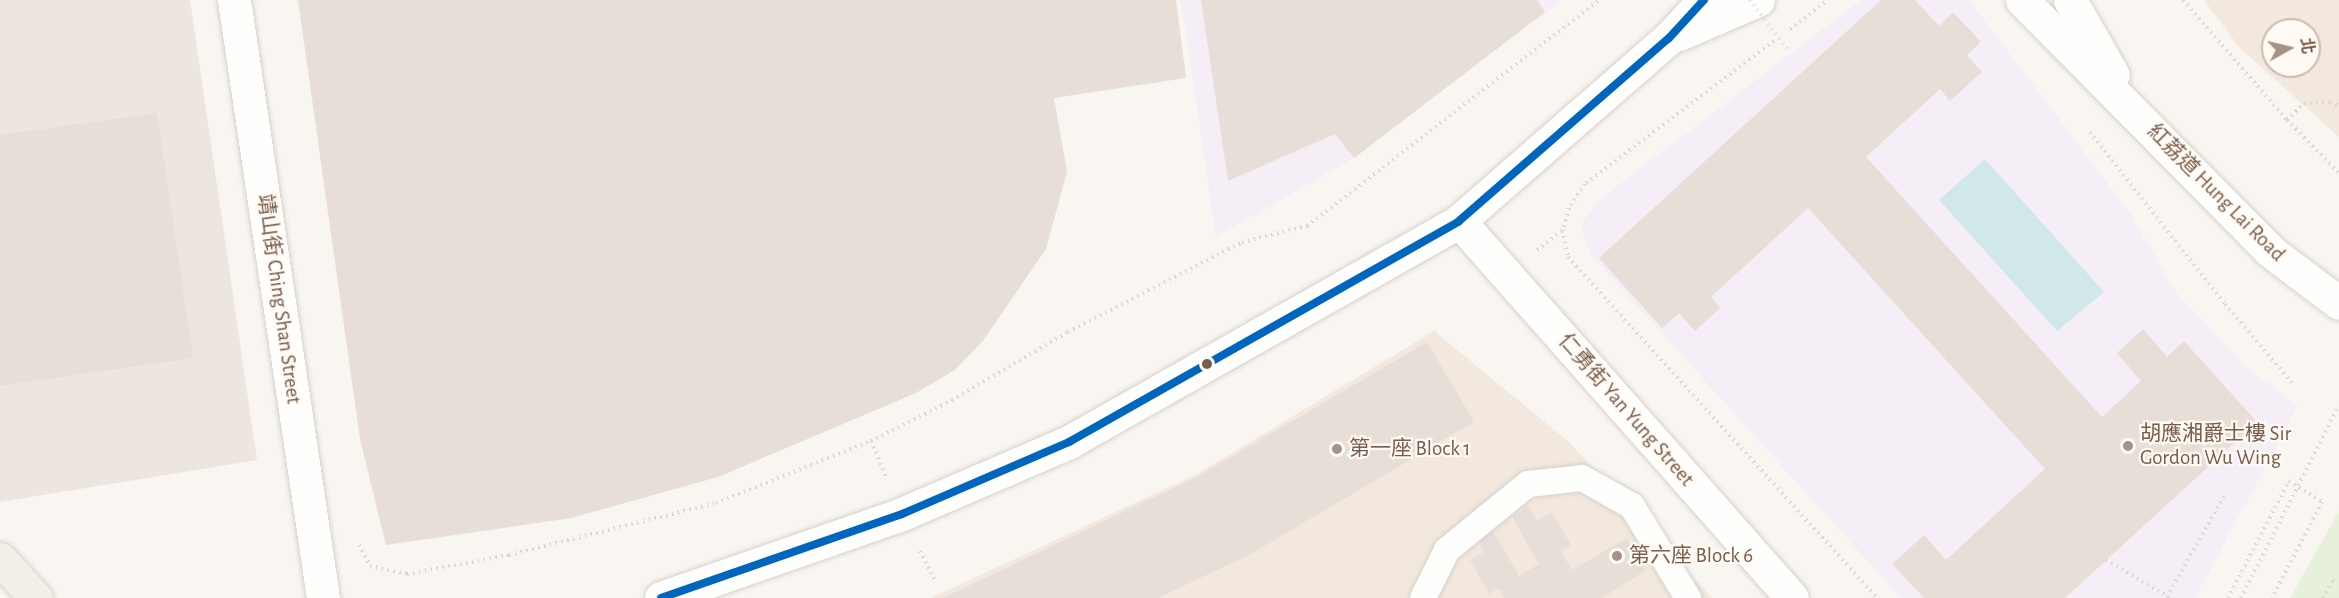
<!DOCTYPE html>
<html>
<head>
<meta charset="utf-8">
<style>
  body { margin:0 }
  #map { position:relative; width:2339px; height:598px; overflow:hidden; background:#f9f5f0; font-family:"Alegreya Sans","Noto Sans TC",sans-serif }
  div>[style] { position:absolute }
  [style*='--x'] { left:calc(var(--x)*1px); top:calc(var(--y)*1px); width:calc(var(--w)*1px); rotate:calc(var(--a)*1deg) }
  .residential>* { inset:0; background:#f2e8de }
  .industrial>* { inset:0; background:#ede5e0 }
  .education>* { inset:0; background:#f6eef6 }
  .green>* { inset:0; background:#e7f0db }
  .water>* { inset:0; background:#d0e8ea }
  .building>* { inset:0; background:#e6ded7 }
  .path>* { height:4px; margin-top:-2px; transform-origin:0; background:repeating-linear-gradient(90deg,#dcd5d0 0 1.5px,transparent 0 6px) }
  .roads { filter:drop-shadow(0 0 2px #d7d1cb) drop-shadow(0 0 2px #d7d1cb) }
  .lane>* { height:26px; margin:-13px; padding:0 13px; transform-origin:13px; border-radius:13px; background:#fefefd }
  .street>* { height:33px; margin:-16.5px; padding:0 16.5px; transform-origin:16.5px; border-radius:16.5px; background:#fefefd }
  .secondary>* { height:33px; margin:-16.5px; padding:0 16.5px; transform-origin:16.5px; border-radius:16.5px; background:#fefefd }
  .primary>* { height:33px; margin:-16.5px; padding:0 16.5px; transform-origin:16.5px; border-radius:16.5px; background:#f3eee8 }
  .path-bridge>* { height:4px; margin-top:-2px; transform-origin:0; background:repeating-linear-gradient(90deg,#dcd5d0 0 1.5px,transparent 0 6px) }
  .bus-1>* { height:8px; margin:-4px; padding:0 4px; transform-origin:4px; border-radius:4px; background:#0065bd }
  .dots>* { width:16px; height:16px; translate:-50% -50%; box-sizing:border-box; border:3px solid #fffaf3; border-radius:50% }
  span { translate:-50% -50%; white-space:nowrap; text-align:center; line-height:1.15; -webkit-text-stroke:4.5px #fffaf3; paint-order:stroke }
  .street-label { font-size:21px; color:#7a5c4d }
  .poi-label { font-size:21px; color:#7a5c4d }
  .left { translate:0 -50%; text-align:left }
  .north { position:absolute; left:2261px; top:18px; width:60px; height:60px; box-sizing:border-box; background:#fffaf3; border:2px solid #cabbb1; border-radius:50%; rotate:82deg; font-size:16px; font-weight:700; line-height:24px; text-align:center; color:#7a5c4d }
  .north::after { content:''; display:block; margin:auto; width:21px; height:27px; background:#a69286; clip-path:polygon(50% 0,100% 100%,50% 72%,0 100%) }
</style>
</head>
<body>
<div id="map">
  <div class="residential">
    <i style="clip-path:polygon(evenodd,2204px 0,2339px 0,2339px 137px,2239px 47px,2204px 0,2273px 30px,2309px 30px,2309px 66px,2273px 66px,2273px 30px)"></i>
    <i style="clip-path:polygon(1434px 331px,1570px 443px,1712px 598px,931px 598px,1197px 474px)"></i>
  </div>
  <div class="industrial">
    <i style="clip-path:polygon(0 0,190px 0,257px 460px,0 502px)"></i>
  </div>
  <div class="education">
    <i style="clip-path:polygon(1181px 0,1562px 0,1354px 158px,1216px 237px)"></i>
    <i style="clip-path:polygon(1861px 0,1969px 0,2130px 213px,2175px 291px,2248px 369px,2298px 406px,2195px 598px,1901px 598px,1591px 255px,1580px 226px,1599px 200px)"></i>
  </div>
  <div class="green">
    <i style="clip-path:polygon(2339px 511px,2339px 598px,2290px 598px)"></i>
  </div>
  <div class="water">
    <i style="clip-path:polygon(1985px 159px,2104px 292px,2057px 331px,1939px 200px)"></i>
  </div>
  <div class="building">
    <i style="clip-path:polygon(298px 0,1176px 0,1186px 78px,1054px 98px,1067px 172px,1046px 249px,982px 342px,955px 370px,916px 393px,718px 477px,571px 518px,386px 545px,360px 439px)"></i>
    <i style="clip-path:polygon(1201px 0,1537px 0,1545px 12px,1354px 158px,1335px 134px,1228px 181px)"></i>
    <i style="clip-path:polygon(1881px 0,1915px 0,1939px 26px,1953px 12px,1981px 42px,1967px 55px,1982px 72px,1950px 101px,1940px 89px,1866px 157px,2102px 417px,2141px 381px,2117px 353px,2143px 329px,2167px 357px,2184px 341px,2257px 422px,2065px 598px,1924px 598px,1892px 564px,1924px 535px,1946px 560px,2045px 469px,1808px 208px,1711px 297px,1720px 308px,1695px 331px,1679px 313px,1662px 328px,1599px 258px)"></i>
    <i style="clip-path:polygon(157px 113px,193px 358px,0 386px,0 135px)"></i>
    <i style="clip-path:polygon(1427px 342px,1474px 422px,1249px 555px,1158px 598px,943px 598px,1199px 476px)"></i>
    <i style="clip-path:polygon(1529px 506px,1537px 521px,1552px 512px,1571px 545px,1561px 551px,1572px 570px,1627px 538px,1646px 570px,1602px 598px,1505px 598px,1499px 588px,1489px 594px,1470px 560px,1484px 552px,1476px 537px,1492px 529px,1519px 576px,1539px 564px,1512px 517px)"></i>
  </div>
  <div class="path">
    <i style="--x:2183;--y:0;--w:159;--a:49.1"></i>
    <i style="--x:2287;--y:120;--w:74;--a:45.5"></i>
    <i style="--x:1790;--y:29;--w:48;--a:-37.3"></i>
    <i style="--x:1774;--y:41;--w:237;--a:142.9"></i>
    <i style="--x:1585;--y:184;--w:29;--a:124"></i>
    <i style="--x:1569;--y:208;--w:23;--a:105"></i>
    <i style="--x:1563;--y:230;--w:27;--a:80"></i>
    <i style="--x:1568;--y:257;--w:460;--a:47.8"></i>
    <i style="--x:2287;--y:120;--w:24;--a:-45"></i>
    <i style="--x:2304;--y:103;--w:26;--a:-2"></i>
    <i style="--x:2330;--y:102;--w:10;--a:24"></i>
    <i style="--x:2090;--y:132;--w:219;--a:51.9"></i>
    <i style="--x:2225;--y:304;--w:105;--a:49.6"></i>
    <i style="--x:1537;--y:250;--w:33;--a:-38"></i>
    <i style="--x:871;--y:441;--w:38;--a:67"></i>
    <i style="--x:359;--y:545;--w:24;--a:62"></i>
    <i style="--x:370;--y:566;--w:38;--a:12"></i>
    <i style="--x:407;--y:574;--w:104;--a:-10.6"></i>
    <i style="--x:509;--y:555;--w:213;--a:-14.1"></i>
    <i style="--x:716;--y:503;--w:167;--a:-21.8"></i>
    <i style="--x:871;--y:441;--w:91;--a:-26.8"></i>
    <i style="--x:952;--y:400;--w:134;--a:-30.4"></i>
    <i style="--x:1068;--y:332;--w:196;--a:-27.3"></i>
    <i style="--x:1242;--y:242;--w:67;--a:-13.8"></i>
    <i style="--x:1307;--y:226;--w:369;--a:-37.7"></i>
    <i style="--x:920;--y:551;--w:34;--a:63"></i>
    <i style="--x:2106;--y:560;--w:74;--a:30.7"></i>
    <i style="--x:2167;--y:597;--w:116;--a:-60.6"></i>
    <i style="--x:2228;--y:598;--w:132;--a:-62.5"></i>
    <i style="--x:2289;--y:481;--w:39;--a:32"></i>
    <i style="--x:2322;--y:502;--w:108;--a:117.5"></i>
    <i style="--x:2241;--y:598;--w:216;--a:-63.1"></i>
    <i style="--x:2323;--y:598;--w:20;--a:-60"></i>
    <i style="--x:2333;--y:581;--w:6;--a:9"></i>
  </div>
  <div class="roads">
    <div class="lane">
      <i style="--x:1423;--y:598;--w:54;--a:-63.4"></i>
      <i style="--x:1447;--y:550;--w:104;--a:-39.2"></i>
      <i style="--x:1528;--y:484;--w:54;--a:-6.3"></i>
      <i style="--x:1582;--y:478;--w:57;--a:29.2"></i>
      <i style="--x:1632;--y:506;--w:108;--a:58.7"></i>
    </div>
    <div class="street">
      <i style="--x:234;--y:0;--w:605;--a:81.53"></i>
      <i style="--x:1679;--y:34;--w:86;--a:-23.3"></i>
      <i style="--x:1459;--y:221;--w:503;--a:48.55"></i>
      <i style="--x:661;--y:598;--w:255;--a:-19.2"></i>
      <i style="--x:902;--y:514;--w:182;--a:-23.3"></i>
      <i style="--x:1069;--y:442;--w:448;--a:-29.5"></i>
      <i style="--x:1459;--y:221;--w:279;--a:-41.1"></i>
      <i style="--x:1669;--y:38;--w:52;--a:-47.4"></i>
    </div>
    <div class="secondary">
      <i style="--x:2022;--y:0;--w:353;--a:45.3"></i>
      <i style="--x:2270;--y:251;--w:86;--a:37"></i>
      <i style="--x:2070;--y:0;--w:86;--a:60.2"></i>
    </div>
    <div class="primary">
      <i style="--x:0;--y:559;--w:53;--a:47.3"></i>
    </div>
  </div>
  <div class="path-bridge">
    <i style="--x:1750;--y:0;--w:66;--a:53"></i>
  </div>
  <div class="bus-1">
    <i style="--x:661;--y:598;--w:255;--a:-19.2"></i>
    <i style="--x:902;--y:514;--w:182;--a:-23.3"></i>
    <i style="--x:1069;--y:442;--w:448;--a:-29.5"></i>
    <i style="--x:1459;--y:221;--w:279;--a:-41.1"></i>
    <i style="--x:1669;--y:38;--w:52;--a:-47.4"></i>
  </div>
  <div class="dots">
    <i style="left:1207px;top:364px;background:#7a5c4d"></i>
    <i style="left:2128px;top:446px;background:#a69286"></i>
    <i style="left:1337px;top:449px;background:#a69286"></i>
    <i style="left:1617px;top:556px;background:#a69286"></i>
  </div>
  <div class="street-label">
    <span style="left:2216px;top:193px;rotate:45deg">紅荔道 Hung Lai Road</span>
    <span style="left:279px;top:299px;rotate:82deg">靖山街 Ching Shan Street</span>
    <span style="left:1626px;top:410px;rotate:49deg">仁勇街 Yan Yung Street</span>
  </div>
  <div class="poi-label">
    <span class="left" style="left:2140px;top:446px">胡應湘爵士樓 Sir<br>Gordon Wu Wing</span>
    <span class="left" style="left:1349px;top:449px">第一座 Block 1</span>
    <span class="left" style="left:1629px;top:556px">第六座 Block 6</span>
  </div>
  <div class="north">北</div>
</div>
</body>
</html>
